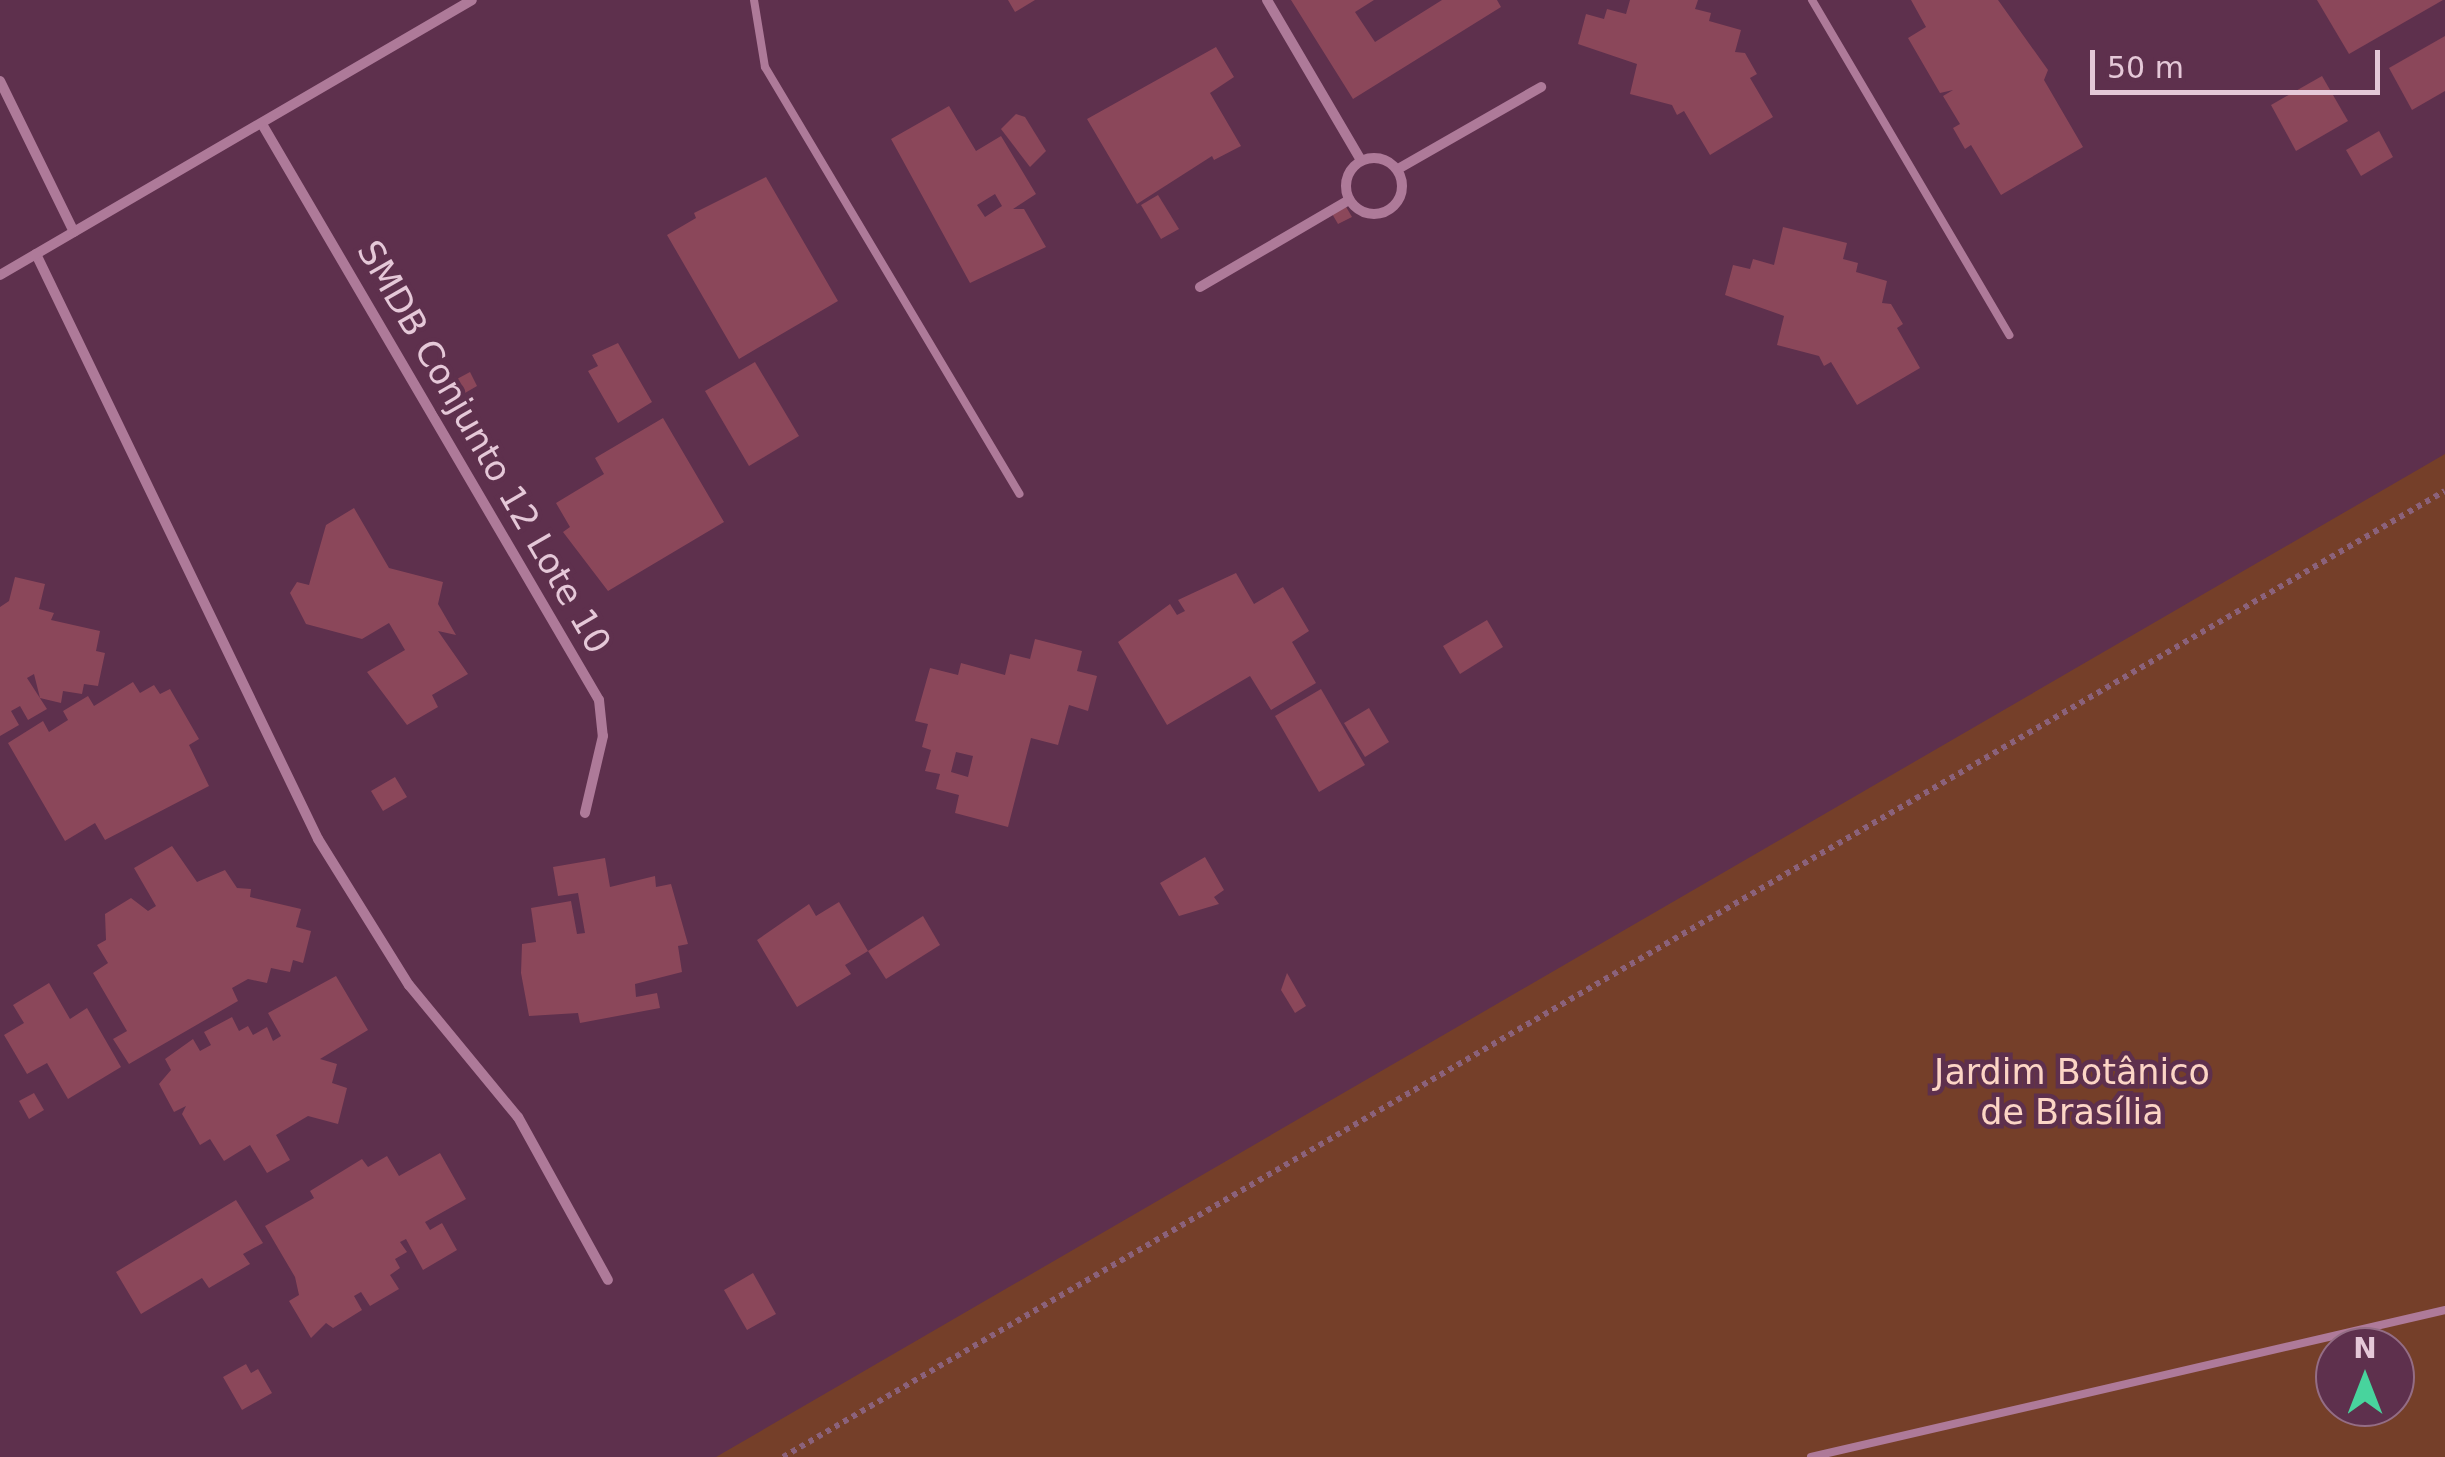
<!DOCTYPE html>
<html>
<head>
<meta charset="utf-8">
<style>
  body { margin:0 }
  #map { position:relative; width:2445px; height:1457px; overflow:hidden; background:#5e304d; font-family:"DejaVu Sans",sans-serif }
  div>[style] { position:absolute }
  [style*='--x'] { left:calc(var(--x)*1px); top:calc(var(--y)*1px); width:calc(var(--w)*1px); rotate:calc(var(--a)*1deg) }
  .green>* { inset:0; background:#753f29 }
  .building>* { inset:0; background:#8b475a }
  .path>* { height:6px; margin-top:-3px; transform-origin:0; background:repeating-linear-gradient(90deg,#8b627b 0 5px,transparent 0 10px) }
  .lane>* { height:8px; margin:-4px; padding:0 4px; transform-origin:4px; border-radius:4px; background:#ae7a99 }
  .street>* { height:10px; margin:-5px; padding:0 5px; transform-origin:5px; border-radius:5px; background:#ae7a99 }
  .street>.ring { margin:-5px; padding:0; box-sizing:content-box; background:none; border:10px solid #ae7a99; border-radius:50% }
  span { translate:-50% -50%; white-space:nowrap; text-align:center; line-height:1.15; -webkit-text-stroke:9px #5e304d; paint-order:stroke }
  .street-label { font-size:35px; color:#e5c8d8 }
  .park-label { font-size:35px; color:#fcd5c5 }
  .north { position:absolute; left:2315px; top:1327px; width:100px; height:100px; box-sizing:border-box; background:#5e304d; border:2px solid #946d85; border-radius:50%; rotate:0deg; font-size:28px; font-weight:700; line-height:40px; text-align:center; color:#e5c8d8 }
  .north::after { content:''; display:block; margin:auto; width:35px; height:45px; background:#48d49d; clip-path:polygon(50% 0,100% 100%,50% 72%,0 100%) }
  .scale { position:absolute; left:2090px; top:50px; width:290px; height:45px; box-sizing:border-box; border:5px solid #e5c8d8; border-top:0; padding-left:12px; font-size:30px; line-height:35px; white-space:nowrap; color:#e5c8d8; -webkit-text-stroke:8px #5e304d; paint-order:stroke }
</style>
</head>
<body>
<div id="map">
  <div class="green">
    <i style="clip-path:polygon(evenodd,2445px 454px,2445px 1457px,716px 1457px,2445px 454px,2335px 1347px,2395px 1347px,2395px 1407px,2335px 1407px,2335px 1347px)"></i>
  </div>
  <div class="building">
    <i style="clip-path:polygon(1008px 0,1035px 0,1015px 12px)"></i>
    <i style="clip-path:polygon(1291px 0,1374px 0,1355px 12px,1375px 42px,1442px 0,1497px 0,1501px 7px,1353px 99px)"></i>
    <i style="clip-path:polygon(1630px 0,1698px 0,1695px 9px,1711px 13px,1709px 21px,1741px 30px,1735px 52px,1745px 53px,1757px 74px,1750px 78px,1773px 117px,1710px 155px,1684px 111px,1677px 115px,1672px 105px,1630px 94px,1637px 64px,1578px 44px,1586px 14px,1604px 19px,1607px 9px,1626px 14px)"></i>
    <i style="clip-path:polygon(1911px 0,1998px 0,2048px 70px,2044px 80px,2083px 147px,2001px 195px,1971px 145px,1965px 149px,1953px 128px,1960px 124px,1943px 96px,1953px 90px,1940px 93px,1908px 38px,1926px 27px)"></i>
    <i style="clip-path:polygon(2317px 0,2443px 0,2349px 54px)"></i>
    <i style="clip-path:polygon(2445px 36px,2445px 91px,2412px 110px,2389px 68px)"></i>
    <i style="clip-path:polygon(1216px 47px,1234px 77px,1210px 93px,1241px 146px,1214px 160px,1212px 156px,1137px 204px,1087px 119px)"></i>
    <i style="clip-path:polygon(2322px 76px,2348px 121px,2296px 151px,2271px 105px)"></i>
    <i style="clip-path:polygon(evenodd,949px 106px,976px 151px,1001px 136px,1036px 194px,1013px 209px,1024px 209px,1046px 247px,970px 283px,891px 139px,949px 106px,995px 194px,1002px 206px,985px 217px,977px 205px,995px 194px)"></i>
    <i style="clip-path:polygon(1016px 114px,1025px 117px,1046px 151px,1030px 167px,1001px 129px)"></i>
    <i style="clip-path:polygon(2379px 131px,2393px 157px,2361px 176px,2346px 150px)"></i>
    <i style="clip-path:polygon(766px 177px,838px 301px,739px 359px,667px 235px,696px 218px,694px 213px)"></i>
    <i style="clip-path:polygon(1158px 195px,1179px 229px,1161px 239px,1141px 205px)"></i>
    <i style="clip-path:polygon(1345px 205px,1352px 217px,1338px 224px,1331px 212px)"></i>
    <i style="clip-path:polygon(1783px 227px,1847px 243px,1843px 259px,1858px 263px,1856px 272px,1887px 281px,1882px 303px,1891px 304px,1903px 324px,1897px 328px,1920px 368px,1857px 405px,1831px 362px,1824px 366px,1819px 356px,1777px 345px,1784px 316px,1725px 295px,1733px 265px,1750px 269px,1753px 259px,1774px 265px)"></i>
    <i style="clip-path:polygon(618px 343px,652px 402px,618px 423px,588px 371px,598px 366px,592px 355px)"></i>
    <i style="clip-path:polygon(755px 362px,799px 436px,749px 466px,705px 391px)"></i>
    <i style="clip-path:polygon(470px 372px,477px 386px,465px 393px,457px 379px)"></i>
    <i style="clip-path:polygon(663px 418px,724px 522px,608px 591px,563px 532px,570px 527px,556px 503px,604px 474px,595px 458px)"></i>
    <i style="clip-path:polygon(354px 508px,389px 568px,443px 582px,438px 604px,456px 635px,438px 631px,468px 674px,432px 695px,438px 707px,407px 725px,367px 672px,405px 650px,389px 623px,362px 639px,306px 624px,290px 593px,297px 582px,309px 585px,326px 525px)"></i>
    <i style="clip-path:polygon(1236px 573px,1254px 604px,1283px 587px,1309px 631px,1292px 642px,1316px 683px,1271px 710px,1250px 676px,1167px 725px,1118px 642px,1170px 604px,1177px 615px,1185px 611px,1178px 600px)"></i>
    <i style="clip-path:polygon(15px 577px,45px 584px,39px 609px,54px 613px,51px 620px,100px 631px,96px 651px,105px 653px,98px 686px,84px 684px,82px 694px,63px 691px,61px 703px,40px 698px,34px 674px,27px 678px,47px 709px,28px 720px,20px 706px,11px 711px,19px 725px,0 736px,0 607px,9px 601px)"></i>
    <i style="clip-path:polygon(1487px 620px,1503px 647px,1460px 674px,1443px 646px)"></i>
    <i style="clip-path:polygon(evenodd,1035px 639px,1082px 651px,1077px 671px,1097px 676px,1088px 711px,1069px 705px,1058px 745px,1031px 738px,1008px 827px,955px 813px,959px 795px,936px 789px,940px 774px,925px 771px,931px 750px,922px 747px,928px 724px,915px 721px,930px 668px,958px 675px,961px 663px,1005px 675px,1010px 654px,1030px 659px,1035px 639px,956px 752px,973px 756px,968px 777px,951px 772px,956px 752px)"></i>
    <i style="clip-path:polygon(133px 682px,140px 693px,154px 685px,160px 694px,170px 689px,199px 739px,189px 745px,209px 786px,105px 840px,95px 823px,65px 841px,8px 743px,43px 721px,49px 732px,68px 720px,63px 711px,88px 696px,94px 706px)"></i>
    <i style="clip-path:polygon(1321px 689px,1365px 765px,1319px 792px,1275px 716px)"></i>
    <i style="clip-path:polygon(1369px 708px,1389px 742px,1365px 757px,1344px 723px)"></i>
    <i style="clip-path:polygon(395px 777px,407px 797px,383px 811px,371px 791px)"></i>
    <i style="clip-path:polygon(172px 846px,197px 882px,225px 870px,237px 888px,251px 889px,250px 897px,301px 909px,296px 927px,311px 931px,303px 963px,293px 960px,290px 972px,271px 968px,267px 983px,248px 979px,232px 988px,238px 1001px,129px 1064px,113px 1039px,127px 1031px,93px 973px,108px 963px,97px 945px,106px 940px,105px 914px,131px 898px,148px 911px,156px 906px,134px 868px)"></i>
    <i style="clip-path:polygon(1205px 857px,1224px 890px,1214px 897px,1219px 904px,1179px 916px,1160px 883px)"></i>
    <i style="clip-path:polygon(605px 858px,610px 887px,655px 876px,656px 887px,671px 884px,688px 944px,678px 946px,682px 972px,635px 984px,636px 997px,657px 993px,660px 1008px,580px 1023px,578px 1013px,529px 1016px,521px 973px,522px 944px,536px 942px,531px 908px,571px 901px,577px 934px,585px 933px,578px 893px,558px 896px,553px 867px)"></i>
    <i style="clip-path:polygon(839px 902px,868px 951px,845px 965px,851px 974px,797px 1007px,757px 940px,809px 904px,816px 916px)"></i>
    <i style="clip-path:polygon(923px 916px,940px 945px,886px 979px,868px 951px)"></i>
    <i style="clip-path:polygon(1287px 973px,1306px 1006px,1295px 1013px,1281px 990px)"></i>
    <i style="clip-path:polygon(336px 976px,368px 1030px,320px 1059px,337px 1064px,332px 1083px,347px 1088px,338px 1124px,308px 1116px,276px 1135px,290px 1160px,267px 1173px,250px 1145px,224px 1161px,210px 1139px,200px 1145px,182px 1114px,186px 1106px,174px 1112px,159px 1084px,171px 1070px,165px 1059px,193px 1039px,200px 1051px,211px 1045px,204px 1032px,232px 1017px,239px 1031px,248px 1026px,253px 1035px,267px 1027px,273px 1041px,281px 1036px,268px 1013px)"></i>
    <i style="clip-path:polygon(49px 983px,70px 1019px,87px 1008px,121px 1067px,68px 1099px,47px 1063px,27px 1074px,4px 1035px,24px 1023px,13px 1005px)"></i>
    <i style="clip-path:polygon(34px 1093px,44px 1110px,29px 1119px,19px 1101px)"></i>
    <i style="clip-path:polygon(440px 1153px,466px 1199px,425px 1222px,430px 1230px,442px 1223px,457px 1250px,423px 1270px,406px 1239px,400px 1242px,407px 1252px,395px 1259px,400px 1268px,390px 1275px,399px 1289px,370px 1306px,361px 1292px,354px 1296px,362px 1310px,333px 1328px,326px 1323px,311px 1338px,289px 1301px,299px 1295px,295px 1277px,265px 1226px,314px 1198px,310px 1191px,362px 1159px,368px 1167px,387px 1156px,399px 1176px)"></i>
    <i style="clip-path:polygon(236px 1200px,263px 1243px,243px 1254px,250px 1264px,209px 1288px,202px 1278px,141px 1314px,116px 1272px)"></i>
    <i style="clip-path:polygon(753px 1273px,776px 1314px,747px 1330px,724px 1290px)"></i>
    <i style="clip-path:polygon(246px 1364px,251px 1373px,258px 1369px,272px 1393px,242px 1410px,223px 1377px)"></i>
  </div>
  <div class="path">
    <i style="--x:783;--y:1457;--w:1922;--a:-30.17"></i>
  </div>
  <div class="lane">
    <i style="--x:754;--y:0;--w:68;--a:80.7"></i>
    <i style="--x:765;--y:67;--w:497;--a:59.2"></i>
    <i style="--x:1812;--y:0;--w:389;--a:59.5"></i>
    <i style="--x:1811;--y:1457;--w:651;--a:-13.05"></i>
  </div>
  <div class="street">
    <i style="--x:1267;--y:0;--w:186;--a:59.6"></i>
    <i style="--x:0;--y:81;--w:168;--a:63.9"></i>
    <i style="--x:262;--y:124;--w:667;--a:59.67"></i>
    <i style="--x:599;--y:700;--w:36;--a:84"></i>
    <i style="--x:603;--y:736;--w:79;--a:103.2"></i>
    <i class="ring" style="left:1346px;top:158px;width:46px;height:46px"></i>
    <i style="--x:1398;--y:169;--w:165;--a:-29.8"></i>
    <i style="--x:36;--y:254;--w:649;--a:64.26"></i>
    <i style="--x:318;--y:839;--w:172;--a:58.1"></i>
    <i style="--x:409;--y:985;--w:171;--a:50.5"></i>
    <i style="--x:518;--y:1117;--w:186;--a:61.1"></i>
    <i style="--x:0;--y:275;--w:546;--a:-30.23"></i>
    <i style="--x:1200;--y:287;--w:173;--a:-30.3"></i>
  </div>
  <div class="street-label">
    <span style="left:484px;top:447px;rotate:60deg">SMDB Conjunto 12 Lote 10</span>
  </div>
  <div class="park-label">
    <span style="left:2072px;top:1092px">Jardim Botânico<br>de Brasília</span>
  </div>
  <div class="north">N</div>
  <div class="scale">50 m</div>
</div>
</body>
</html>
